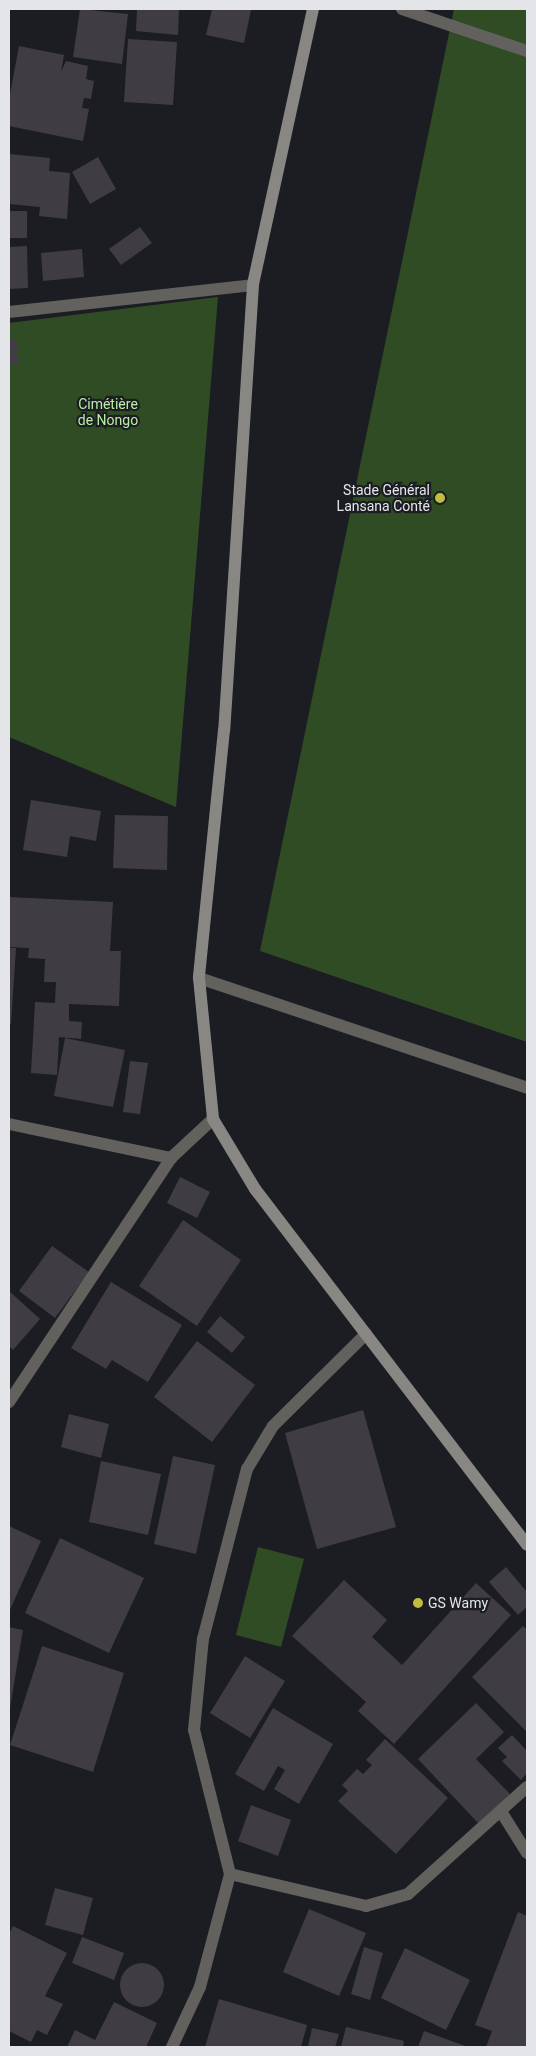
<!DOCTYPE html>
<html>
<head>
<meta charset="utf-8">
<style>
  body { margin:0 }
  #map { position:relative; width:536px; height:2056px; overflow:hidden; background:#1b1d22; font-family:Roboto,sans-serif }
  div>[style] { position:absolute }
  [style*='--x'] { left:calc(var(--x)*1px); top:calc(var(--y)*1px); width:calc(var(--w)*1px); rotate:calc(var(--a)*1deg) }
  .green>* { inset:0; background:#304c24 }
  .building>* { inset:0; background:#3f3d43 }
  .round { border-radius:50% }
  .lane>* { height:12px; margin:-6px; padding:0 6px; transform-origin:6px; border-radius:6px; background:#62615e }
  .street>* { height:12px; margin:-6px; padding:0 6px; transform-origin:6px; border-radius:6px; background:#62615e }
  .secondary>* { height:12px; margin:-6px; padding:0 6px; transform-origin:6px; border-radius:6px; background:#898783 }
  .dots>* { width:14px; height:14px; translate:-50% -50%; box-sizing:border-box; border:2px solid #1b1d22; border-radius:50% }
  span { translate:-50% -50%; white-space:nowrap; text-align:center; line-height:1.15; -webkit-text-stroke:4.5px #1b1d22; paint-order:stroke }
  .park-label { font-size:14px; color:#b8eea3 }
  .poi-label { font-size:14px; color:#e4e5e8 }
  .right { translate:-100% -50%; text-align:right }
  .left { translate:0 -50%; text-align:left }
  .frame { position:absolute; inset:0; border:10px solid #e4e5e8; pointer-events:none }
</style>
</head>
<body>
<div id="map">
  <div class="green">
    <i style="clip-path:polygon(454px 9px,527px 9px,527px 1042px,260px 951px)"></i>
    <i style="clip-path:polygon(218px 297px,176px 807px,9px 737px,9px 323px)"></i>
    <i style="clip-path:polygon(258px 1547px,304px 1559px,281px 1647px,236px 1635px)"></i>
  </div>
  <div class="building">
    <i style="clip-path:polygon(80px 9px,128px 14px,122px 64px,73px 57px)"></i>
    <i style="clip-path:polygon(137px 9px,179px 9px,178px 35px,136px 31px)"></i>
    <i style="clip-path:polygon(212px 9px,251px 10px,244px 43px,206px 35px)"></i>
    <i style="clip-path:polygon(128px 39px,177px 42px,173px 105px,124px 102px)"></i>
    <i style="clip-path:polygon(19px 46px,64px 55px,61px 72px,66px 61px,88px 66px,86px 79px,94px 81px,91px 99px,84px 98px,82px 108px,89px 109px,83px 141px,9px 126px,9px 99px)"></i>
    <i style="clip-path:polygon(9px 154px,50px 158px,49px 171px,70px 173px,67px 219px,39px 216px,40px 207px,9px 204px)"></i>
    <i style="clip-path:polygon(98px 157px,116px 189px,90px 204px,72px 172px)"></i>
    <i style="clip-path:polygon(9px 211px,27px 211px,27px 238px,9px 238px)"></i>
    <i style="clip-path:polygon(140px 227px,152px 243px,121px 265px,109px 249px)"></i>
    <i style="clip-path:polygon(27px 246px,28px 288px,9px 289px,9px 247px)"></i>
    <i style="clip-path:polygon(82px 249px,84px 277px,43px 281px,41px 253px)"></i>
    <i style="clip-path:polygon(16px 339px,19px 363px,9px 365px,9px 340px)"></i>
    <i style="clip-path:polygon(31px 800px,101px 811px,96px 841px,70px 836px,67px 857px,23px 850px)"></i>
    <i style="clip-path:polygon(115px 815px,168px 816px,167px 870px,113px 868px)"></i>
    <i style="clip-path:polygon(9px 897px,113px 902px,110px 951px,121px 951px,119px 1006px,69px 1004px,69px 1021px,82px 1022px,81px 1039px,59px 1037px,57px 1075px,31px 1073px,35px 1002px,55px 1003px,56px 982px,44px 982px,45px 959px,28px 958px,29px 948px,9px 947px)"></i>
    <i style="clip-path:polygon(9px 948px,16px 948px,11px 1024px,9px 1024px)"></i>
    <i style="clip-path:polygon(65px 1038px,125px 1050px,113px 1107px,54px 1096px)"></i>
    <i style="clip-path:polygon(130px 1061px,148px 1063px,140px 1114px,123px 1112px)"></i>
    <i style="clip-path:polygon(180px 1177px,210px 1192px,197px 1218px,167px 1203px)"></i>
    <i style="clip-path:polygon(183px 1220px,241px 1260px,197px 1326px,139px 1286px)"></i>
    <i style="clip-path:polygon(52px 1246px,89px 1272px,55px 1318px,19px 1291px)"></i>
    <i style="clip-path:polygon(111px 1282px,182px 1325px,148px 1382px,112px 1360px,106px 1369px,71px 1348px)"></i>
    <i style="clip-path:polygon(9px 1291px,40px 1319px,13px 1350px,9px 1346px)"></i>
    <i style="clip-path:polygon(220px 1316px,245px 1337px,232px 1353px,207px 1332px)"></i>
    <i style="clip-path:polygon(197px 1341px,255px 1385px,212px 1442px,154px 1397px)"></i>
    <i style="clip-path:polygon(363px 1410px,396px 1527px,317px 1549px,285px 1433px)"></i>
    <i style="clip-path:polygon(69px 1414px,109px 1424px,101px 1458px,61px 1447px)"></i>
    <i style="clip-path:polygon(173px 1456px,215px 1465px,196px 1554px,154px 1544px)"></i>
    <i style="clip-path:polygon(101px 1461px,161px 1474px,148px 1535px,89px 1522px)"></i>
    <i style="clip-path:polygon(9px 1526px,41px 1541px,9px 1612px)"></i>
    <i style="clip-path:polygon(60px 1538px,144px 1578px,109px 1653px,25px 1613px)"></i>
    <i style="clip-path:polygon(506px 1567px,527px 1592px,527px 1607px,518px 1615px,489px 1582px)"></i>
    <i style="clip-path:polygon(344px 1580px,387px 1620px,372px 1637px,402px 1665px,476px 1583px,511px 1615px,394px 1744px,358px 1711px,366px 1702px,292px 1636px)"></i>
    <i style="clip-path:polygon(523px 1626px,527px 1630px,527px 1732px,472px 1677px)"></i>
    <i style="clip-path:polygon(9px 1627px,23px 1630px,10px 1708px,9px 1708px)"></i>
    <i style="clip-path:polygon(42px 1646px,124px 1673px,93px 1772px,10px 1745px)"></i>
    <i style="clip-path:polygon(245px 1656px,285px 1681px,250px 1738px,210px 1713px)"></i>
    <i style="clip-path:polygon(476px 1703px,504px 1732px,476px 1759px,510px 1794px,478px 1823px,418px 1759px)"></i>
    <i style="clip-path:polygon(273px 1708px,333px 1744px,299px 1804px,274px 1789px,285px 1770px,278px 1766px,264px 1791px,235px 1774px)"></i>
    <i style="clip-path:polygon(512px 1735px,527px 1751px,527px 1773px,521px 1780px,502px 1761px,507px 1757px,498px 1748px)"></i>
    <i style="clip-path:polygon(385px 1739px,448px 1798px,396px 1854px,338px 1801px,348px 1791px,342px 1785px,357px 1769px,363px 1774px,372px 1765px,366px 1760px)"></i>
    <i style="clip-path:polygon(251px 1805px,291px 1820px,278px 1856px,238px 1841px)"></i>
    <i style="clip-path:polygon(55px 1888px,93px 1898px,83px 1935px,45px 1925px)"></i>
    <i style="clip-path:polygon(309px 1909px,366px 1933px,339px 1996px,283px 1972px)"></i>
    <i style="clip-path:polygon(518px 1912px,527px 1916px,527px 2047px,486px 2047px,492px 2031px,475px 2025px)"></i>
    <i style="clip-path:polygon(13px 1926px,67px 1953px,45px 1996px,63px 2004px,47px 2035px,37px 2030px,31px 2042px,9px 2031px,9px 1934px)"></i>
    <i style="clip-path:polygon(82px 1937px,124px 1953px,114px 1980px,72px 1963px)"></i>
    <i style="clip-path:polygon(364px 1947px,383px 1953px,370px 2000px,351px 1994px)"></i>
    <i style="clip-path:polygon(405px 1948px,470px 1980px,446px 2030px,381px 1998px)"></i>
    <i class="round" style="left:120px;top:1963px;width:44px;height:44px"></i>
    <i style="clip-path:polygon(219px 1999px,307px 2025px,301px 2047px,205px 2047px)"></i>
    <i style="clip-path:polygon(114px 2002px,157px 2023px,146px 2047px,67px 2047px,75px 2030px,95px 2040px)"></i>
    <i style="clip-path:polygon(346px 2027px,404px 2041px,403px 2047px,341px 2047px)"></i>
    <i style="clip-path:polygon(312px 2028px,339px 2034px,335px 2047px,308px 2047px)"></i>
    <i style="clip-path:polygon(424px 2031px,468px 2047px,418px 2047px)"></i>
  </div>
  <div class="lane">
    <i style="--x:402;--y:9;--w:132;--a:18.6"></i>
    <i style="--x:9;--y:1124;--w:166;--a:11.9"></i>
  </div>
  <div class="street">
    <i style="--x:9;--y:312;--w:245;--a:-6.3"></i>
    <i style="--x:199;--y:978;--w:346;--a:18.5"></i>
    <i style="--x:9;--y:1402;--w:293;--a:-56.4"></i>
    <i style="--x:171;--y:1158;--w:57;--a:-42.9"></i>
    <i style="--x:502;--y:1813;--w:47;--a:58"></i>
    <i style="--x:230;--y:1874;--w:140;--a:13.2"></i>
    <i style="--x:366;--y:1906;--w:44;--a:-15.9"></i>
    <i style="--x:408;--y:1894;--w:160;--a:-42"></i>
    <i style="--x:172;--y:2047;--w:66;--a:-65"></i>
    <i style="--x:200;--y:1987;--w:117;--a:-75.1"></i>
    <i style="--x:230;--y:1874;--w:148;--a:-104"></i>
    <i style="--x:194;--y:1730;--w:91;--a:-84.4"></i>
    <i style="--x:203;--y:1639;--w:176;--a:-75.5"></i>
    <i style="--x:247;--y:1469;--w:50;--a:-58.8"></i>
    <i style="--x:273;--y:1426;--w:131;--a:-44.7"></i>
  </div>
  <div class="secondary">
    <i style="--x:313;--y:9;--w:282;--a:102.3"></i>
    <i style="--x:253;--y:285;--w:446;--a:93.7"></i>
    <i style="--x:224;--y:730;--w:249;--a:95.8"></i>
    <i style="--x:199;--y:978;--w:142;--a:84.3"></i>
    <i style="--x:213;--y:1119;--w:82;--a:59"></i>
    <i style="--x:255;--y:1189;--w:448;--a:52.6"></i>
  </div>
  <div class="dots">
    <i style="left:440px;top:498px;background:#c2bd3f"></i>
    <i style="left:418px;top:1603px;background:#c2bd3f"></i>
  </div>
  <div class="park-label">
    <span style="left:108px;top:412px">Cimétière<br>de Nongo</span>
  </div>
  <div class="poi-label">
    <span class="right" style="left:430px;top:498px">Stade Général<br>Lansana Conté</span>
    <span class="left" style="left:428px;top:1603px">GS Wamy</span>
  </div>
  <div class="frame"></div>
</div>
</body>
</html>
